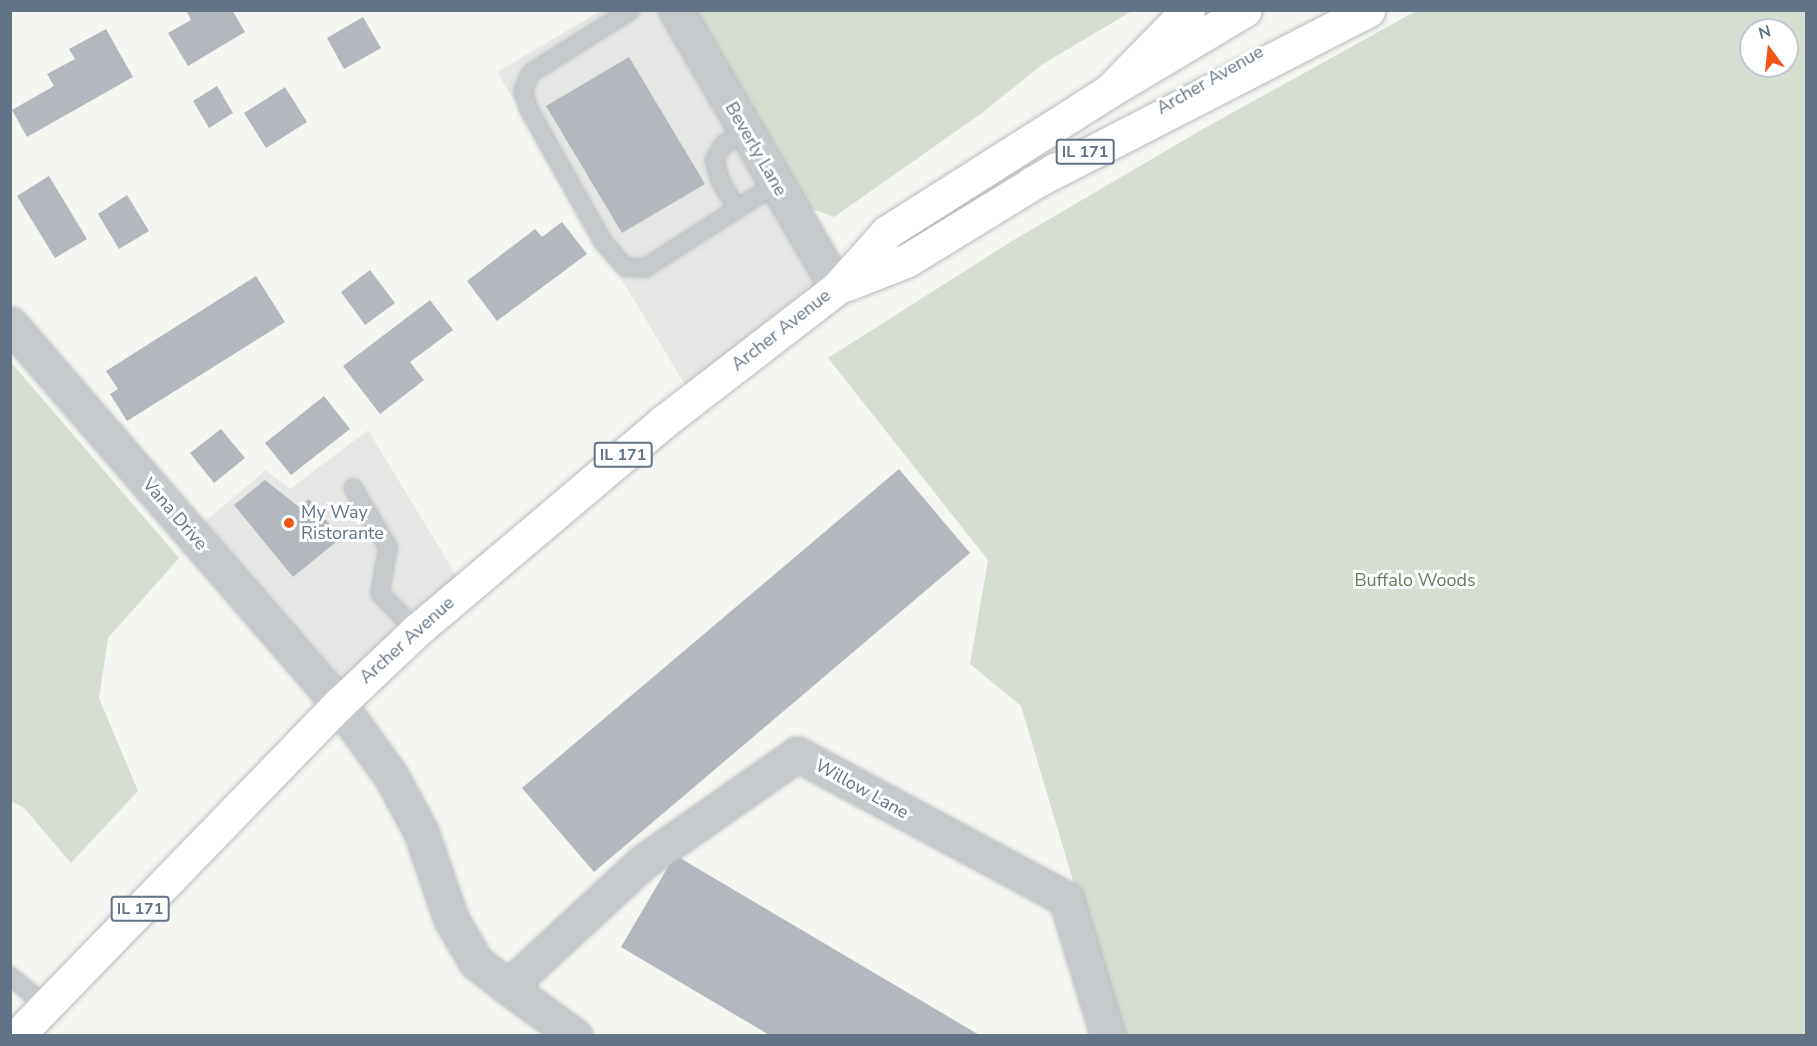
<!DOCTYPE html>
<html>
<head>
<meta charset="utf-8">
<style>
  body { margin:0 }
  #map { position:relative; width:1817px; height:1046px; overflow:hidden; background:#f5f6f1; font-family:"Nunito Sans",sans-serif }
  div>[style] { position:absolute }
  [style*='--x'] { left:calc(var(--x)*1px); top:calc(var(--y)*1px); width:calc(var(--w)*1px); rotate:calc(var(--a)*1deg) }
  .built>* { inset:0; background:#e6e7e5 }
  .green>* { inset:0; background:#d6ded2 }
  .building>* { inset:0; background:#b2b8be }
  .roads { filter:drop-shadow(0 0 2px #b7bbbf) drop-shadow(0 0 2px #b7bbbf) }
  .service>* { height:16px; margin:-8px; padding:0 8px; transform-origin:8px; border-radius:8px; background:#c7cacd }
  .minor>* { height:33px; margin:-16.5px; padding:0 16.5px; transform-origin:16.5px; border-radius:16.5px; background:#c7cacd }
  .primary>* { height:33px; margin:-16.5px; padding:0 16.5px; transform-origin:16.5px; border-radius:16.5px; background:#fff }
  .trunk>* { height:33px; margin:-16.5px; padding:0 16.5px; transform-origin:16.5px; border-radius:16.5px; background:#fff }
  .dots>* { width:16px; height:16px; translate:-50% -50%; box-sizing:border-box; border:3px solid #fff; border-radius:50% }
  span { translate:-50% -50%; white-space:nowrap; text-align:center; line-height:1.15; -webkit-text-stroke:6px #fff; paint-order:stroke }
  .shield-label span { padding:2px 4px; background:#fff; border:2px solid; border-radius:4px; -webkit-text-stroke-width:0 }
  .shield-label { font-size:16px; color:#627385; font-weight:700 }
  .street-label { font-size:18px; color:#627385 }
  .poi-label { font-size:18px; color:#627385 }
  .left { translate:0 -50%; text-align:left }
  .park-label { font-size:18px; color:#657c61 }
  .frame { position:absolute; inset:0; border:12px solid #627385; pointer-events:none }
  .north { position:absolute; left:1739px; top:18px; width:60px; height:60px; box-sizing:border-box; background:#fff; border:2px solid #c0c7ce; border-radius:50%; rotate:345deg; font-size:16px; font-weight:700; line-height:24px; text-align:center; color:#627385 }
  .north::after { content:''; display:block; margin:auto; width:21px; height:27px; background:#f05717; clip-path:polygon(50% 0,100% 100%,50% 72%,0 100%) }
</style>
</head>
<body>
<div id="map">
  <div class="built">
    <i style="clip-path:polygon(600px 11px,667px 11px,827px 285px,687px 388px,497px 72px)"></i>
    <i style="clip-path:polygon(368px 430px,459px 580px,333px 697px,191px 533px,266px 470px,290px 489px)"></i>
  </div>
  <div class="green">
    <i style="clip-path:polygon(693px 11px,1132px 11px,1043px 64px,982px 113px,834px 217px,810px 208px)"></i>
    <i style="clip-path:polygon(evenodd,1416px 11px,1806px 11px,1806px 1035px,1119px 1035px,1021px 706px,970px 664px,988px 560px,828px 358px,1012px 241px,1203px 129px,1416px 11px,1751px 30px,1787px 30px,1787px 66px,1751px 66px,1751px 30px)"></i>
    <i style="clip-path:polygon(10px 361px,179px 558px,108px 638px,99px 698px,138px 791px,71px 863px,24px 808px,11px 801px)"></i>
  </div>
  <div class="building">
    <i style="clip-path:polygon(186px 10px,232px 10px,245px 32px,188px 66px,168px 33px,191px 20px)"></i>
    <i style="clip-path:polygon(363px 17px,381px 48px,344px 69px,327px 38px)"></i>
    <i style="clip-path:polygon(106px 29px,133px 77px,27px 137px,12px 110px,54px 86px,47px 74px,75px 59px,69px 49px)"></i>
    <i style="clip-path:polygon(629px 57px,705px 184px,622px 233px,546px 106px)"></i>
    <i style="clip-path:polygon(217px 86px,233px 113px,209px 128px,193px 101px)"></i>
    <i style="clip-path:polygon(285px 87px,307px 122px,266px 148px,244px 113px)"></i>
    <i style="clip-path:polygon(49px 176px,87px 239px,55px 258px,17px 196px)"></i>
    <i style="clip-path:polygon(127px 195px,149px 231px,119px 249px,98px 214px)"></i>
    <i style="clip-path:polygon(562px 222px,587px 254px,497px 321px,467px 281px,535px 229px,542px 237px)"></i>
    <i style="clip-path:polygon(370px 270px,395px 303px,365px 325px,341px 292px)"></i>
    <i style="clip-path:polygon(256px 276px,285px 322px,127px 421px,110px 394px,118px 389px,106px 371px)"></i>
    <i style="clip-path:polygon(430px 300px,453px 330px,410px 362px,424px 380px,380px 414px,343px 366px)"></i>
    <i style="clip-path:polygon(324px 396px,350px 429px,291px 475px,265px 443px)"></i>
    <i style="clip-path:polygon(221px 429px,245px 458px,214px 483px,190px 453px)"></i>
    <i style="clip-path:polygon(899px 469px,970px 553px,594px 872px,522px 788px)"></i>
    <i style="clip-path:polygon(265px 480px,299px 507px,309px 499px,341px 538px,293px 577px,234px 505px)"></i>
    <i style="clip-path:polygon(675px 855px,981px 1036px,771px 1036px,621px 947px)"></i>
  </div>
  <div class="roads">
    <div class="service">
      <i style="--x:631;--y:10;--w:118;--a:147.8"></i>
      <i style="--x:531;--y:73;--w:19;--a:115"></i>
      <i style="--x:523;--y:90;--w:19;--a:74"></i>
      <i style="--x:528;--y:108;--w:154;--a:60.8"></i>
      <i style="--x:603;--y:242;--w:33;--a:49"></i>
      <i style="--x:625;--y:267;--w:20;--a:3"></i>
      <i style="--x:645;--y:268;--w:156;--a:-32.7"></i>
      <i style="--x:737;--y:209;--w:31;--a:-121"></i>
      <i style="--x:721;--y:182;--w:22;--a:-108"></i>
      <i style="--x:714;--y:161;--w:20;--a:-60"></i>
      <i style="--x:724;--y:144;--w:26;--a:-31"></i>
      <i style="--x:353;--y:488;--w:69;--a:59.3"></i>
      <i style="--x:388;--y:547;--w:47;--a:99.9"></i>
      <i style="--x:380;--y:593;--w:52;--a:46.5"></i>
      <i style="--x:10;--y:976;--w:45;--a:39.6"></i>
    </div>
    <div class="minor">
      <i style="--x:676;--y:10;--w:321;--a:59.9"></i>
      <i style="--x:10;--y:324;--w:503;--a:49.11"></i>
      <i style="--x:339;--y:704;--w:89;--a:54.2"></i>
      <i style="--x:391;--y:776;--w:64;--a:61.8"></i>
      <i style="--x:421;--y:832;--w:92;--a:71"></i>
      <i style="--x:451;--y:919;--w:50;--a:59.8"></i>
      <i style="--x:476;--y:962;--w:41;--a:38"></i>
      <i style="--x:575;--y:1036;--w:83;--a:-143.8"></i>
      <i style="--x:508;--y:987;--w:184;--a:-42.8"></i>
      <i style="--x:643;--y:862;--w:188;--a:-35"></i>
      <i style="--x:797;--y:754;--w:306;--a:28.3"></i>
      <i style="--x:1066;--y:899;--w:143;--a:73"></i>
    </div>
    <div class="primary">
      <i style="--x:844;--y:285;--w:66;--a:-21.2"></i>
      <i style="--x:906;--y:261;--w:176;--a:-31.5"></i>
      <i style="--x:17;--y:1036;--w:463;--a:-45.9"></i>
      <i style="--x:339;--y:704;--w:106;--a:-43.5"></i>
      <i style="--x:416;--y:631;--w:324;--a:-40.2"></i>
      <i style="--x:663;--y:422;--w:220;--a:-37.6"></i>
      <i style="--x:837;--y:288;--w:75;--a:-48.2"></i>
      <i style="--x:887;--y:232;--w:263;--a:-32.4"></i>
      <i style="--x:1109;--y:91;--w:158;--a:-30.8"></i>
    </div>
    <div class="trunk">
      <i style="--x:1109;--y:91;--w:113;--a:-45.7"></i>
      <i style="--x:1032;--y:183;--w:378;--a:-27.2"></i>
    </div>
  </div>
  <div class="dots">
    <i style="left:289px;top:523px;background:#f05717"></i>
  </div>
  <div class="shield-label">
    <span style="left:1085px;top:152px">IL 171</span>
    <span style="left:623px;top:455px">IL 171</span>
    <span style="left:140px;top:909px">IL 171</span>
  </div>
  <div class="street-label">
    <span style="left:1210px;top:80px;rotate:-30deg">Archer Avenue</span>
    <span style="left:756px;top:149px;rotate:60deg">Beverly Lane</span>
    <span style="left:781px;top:330px;rotate:-38deg">Archer Avenue</span>
    <span style="left:175px;top:514px;rotate:49deg">Vana Drive</span>
    <span style="left:407px;top:640px;rotate:-42deg">Archer Avenue</span>
    <span style="left:862px;top:789px;rotate:29deg">Willow Lane</span>
  </div>
  <div class="poi-label">
    <span class="left" style="left:301px;top:523px">My Way<br>Ristorante</span>
  </div>
  <div class="park-label">
    <span style="left:1415px;top:580px">Buffalo Woods</span>
  </div>
  <div class="frame"></div>
  <div class="north">N</div>
</div>
</body>
</html>
